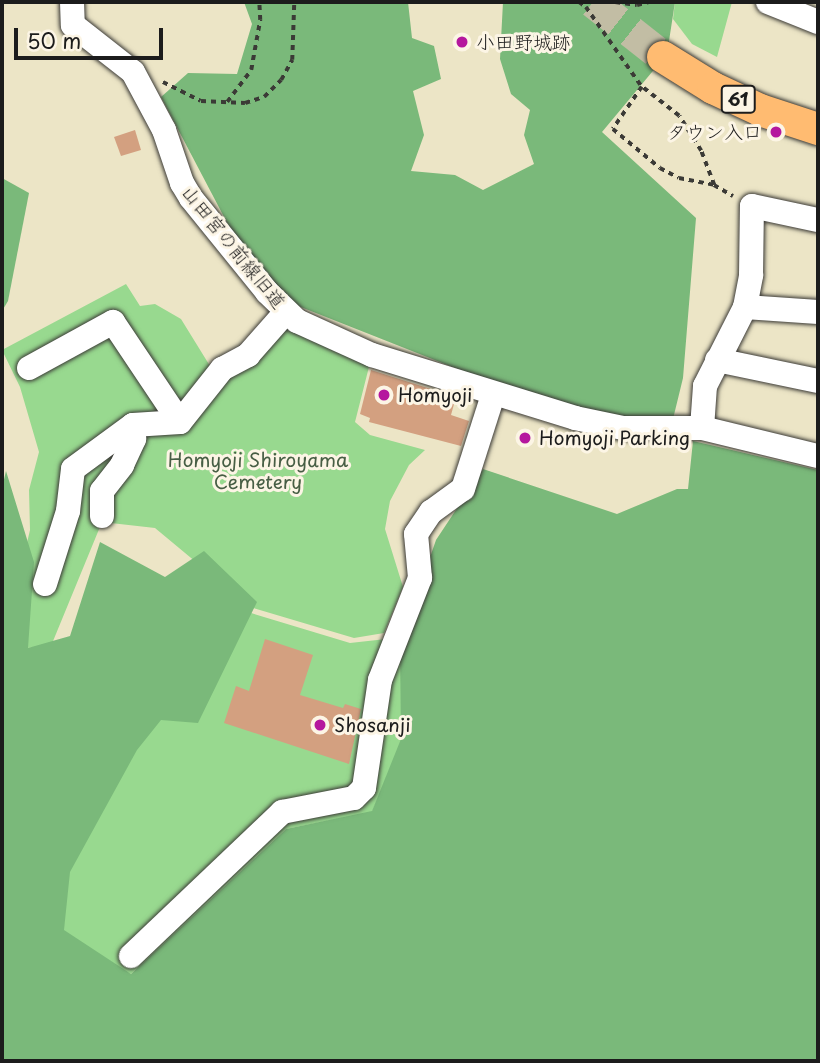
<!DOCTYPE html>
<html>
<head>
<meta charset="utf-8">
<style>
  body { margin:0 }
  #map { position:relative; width:820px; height:1063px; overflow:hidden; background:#ece5c6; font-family:"Playpen Sans","Klee One",sans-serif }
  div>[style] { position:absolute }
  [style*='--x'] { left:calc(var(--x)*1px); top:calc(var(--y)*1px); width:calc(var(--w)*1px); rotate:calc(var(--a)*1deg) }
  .green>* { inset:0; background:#98d98f }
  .forest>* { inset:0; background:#7ab97a }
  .building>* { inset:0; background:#d3a080 }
  .major-tunnel>* { height:32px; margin-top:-16px; transform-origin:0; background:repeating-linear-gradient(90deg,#c2bda4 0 32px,transparent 0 48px) }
  .path>* { height:3.5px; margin-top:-1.75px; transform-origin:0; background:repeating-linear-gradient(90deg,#3b3a36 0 5px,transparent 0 10px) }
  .roads { filter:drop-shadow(0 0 2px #3b3a36) drop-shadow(0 0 2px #3b3a36) }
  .minor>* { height:24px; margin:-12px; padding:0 12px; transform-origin:12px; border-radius:12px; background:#fff }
  .major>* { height:32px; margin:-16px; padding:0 16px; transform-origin:16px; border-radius:16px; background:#ffbb71 }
  .dots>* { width:19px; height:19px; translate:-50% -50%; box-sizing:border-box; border:4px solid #fcf5e5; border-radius:50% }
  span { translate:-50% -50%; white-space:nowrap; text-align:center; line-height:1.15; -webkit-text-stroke:6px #fcf5e5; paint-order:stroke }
  .shield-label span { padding:2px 5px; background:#fcf5e5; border:2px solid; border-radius:5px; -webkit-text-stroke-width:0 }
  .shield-label { font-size:18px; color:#1c1c1c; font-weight:700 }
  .poi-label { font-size:19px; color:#1c1c1c }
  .left { translate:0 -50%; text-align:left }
  .right { translate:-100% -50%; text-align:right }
  .street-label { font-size:19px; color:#1c1c1c }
  .park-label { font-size:19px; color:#475e44 }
  .frame { position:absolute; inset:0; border:4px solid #1c1c1c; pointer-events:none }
  .scale { position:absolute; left:14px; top:28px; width:149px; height:32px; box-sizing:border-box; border:4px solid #1c1c1c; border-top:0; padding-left:9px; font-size:21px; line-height:24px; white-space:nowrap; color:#1c1c1c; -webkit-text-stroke:5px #fcf5e5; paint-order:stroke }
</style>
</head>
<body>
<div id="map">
  <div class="green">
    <i style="clip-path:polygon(675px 2px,732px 2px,717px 57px,692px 44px,673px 19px)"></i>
    <i style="clip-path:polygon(126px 284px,140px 306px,155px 304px,181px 319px,210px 366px,222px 369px,285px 313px,372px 355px,355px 422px,370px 435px,425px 450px,409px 465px,390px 501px,385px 529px,403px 587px,384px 633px,354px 638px,250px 607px,155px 528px,102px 522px,51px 646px,27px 648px,19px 577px,30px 530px,29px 490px,39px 452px,20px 387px,2px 350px)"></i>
    <i style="clip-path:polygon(251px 613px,350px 643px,386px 639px,400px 644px,409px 722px,372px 812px,286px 829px,131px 974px,55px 940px,40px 859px)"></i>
  </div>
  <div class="forest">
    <i style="clip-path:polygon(244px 2px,408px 2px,412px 38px,434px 46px,441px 79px,413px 91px,424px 135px,411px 171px,455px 175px,483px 190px,534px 164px,524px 135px,530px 110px,511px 94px,500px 59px,503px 2px,675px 2px,667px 54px,602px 132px,696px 218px,683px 378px,673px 419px,569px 413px,283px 300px,233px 234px,161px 97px,188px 73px,237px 74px,252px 24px)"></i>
    <i style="clip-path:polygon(2px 178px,29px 193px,8px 301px,2px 311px)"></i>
    <i style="clip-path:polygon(693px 441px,818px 470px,818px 1061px,2px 1061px,2px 488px,6px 471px,34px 562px,28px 648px,70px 636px,100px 542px,165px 577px,204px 551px,257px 602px,198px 723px,161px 720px,137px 750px,70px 872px,64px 930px,131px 974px,286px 829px,372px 811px,401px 739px,400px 644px,436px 540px,483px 469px,617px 514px,677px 489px,688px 489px)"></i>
  </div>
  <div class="building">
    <i style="clip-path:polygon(135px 130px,141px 150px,121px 156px,114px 137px)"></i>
    <i style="clip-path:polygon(371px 370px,456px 397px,451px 415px,469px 421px,461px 446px,369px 422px,370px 418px,360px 414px)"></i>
    <i style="clip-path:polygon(265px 639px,313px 655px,300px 695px,343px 708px,345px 704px,361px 709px,349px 764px,224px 723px,236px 686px,249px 691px)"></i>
  </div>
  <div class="major-tunnel">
    <i style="--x:593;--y:2;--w:89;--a:38.2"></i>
  </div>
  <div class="path">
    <i style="--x:579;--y:2;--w:9;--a:36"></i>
    <i style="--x:586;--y:7;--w:98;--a:55"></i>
    <i style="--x:615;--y:2;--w:22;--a:8"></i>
    <i style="--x:637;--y:5;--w:12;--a:-14"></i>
    <i style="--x:163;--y:82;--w:42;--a:26.6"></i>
    <i style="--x:201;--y:101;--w:44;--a:2.6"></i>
    <i style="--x:245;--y:103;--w:20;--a:-18"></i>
    <i style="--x:264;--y:97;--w:24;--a:-45"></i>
    <i style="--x:281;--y:80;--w:23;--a:-61"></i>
    <i style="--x:292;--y:60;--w:58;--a:-88"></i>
    <i style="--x:227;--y:102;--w:40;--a:-53"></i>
    <i style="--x:251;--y:70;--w:51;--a:-79.8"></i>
    <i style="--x:260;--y:20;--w:18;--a:-93"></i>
    <i style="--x:714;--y:185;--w:36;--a:-111"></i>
    <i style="--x:701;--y:151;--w:41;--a:-122.2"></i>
    <i style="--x:679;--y:116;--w:47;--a:-141.9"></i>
    <i style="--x:642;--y:87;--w:51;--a:124.6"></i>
    <i style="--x:613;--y:129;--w:61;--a:39.7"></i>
    <i style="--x:660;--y:168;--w:21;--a:28"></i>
    <i style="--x:679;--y:178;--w:36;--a:11"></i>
    <i style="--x:714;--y:185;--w:22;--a:30"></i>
  </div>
  <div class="roads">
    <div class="minor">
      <i style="--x:72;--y:2;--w:23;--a:88"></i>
      <i style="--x:73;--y:25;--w:76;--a:38.1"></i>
      <i style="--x:133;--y:72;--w:66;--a:61.9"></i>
      <i style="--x:164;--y:130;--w:56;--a:71.2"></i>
      <i style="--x:182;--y:183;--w:17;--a:59"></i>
      <i style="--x:191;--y:198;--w:121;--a:51"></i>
      <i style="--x:267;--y:292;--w:42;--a:44"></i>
      <i style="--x:297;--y:321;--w:82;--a:24.4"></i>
      <i style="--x:372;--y:355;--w:213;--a:17.2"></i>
      <i style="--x:575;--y:418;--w:49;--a:11.8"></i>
      <i style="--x:623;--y:428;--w:79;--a:0"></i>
      <i style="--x:702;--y:428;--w:119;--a:13.6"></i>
      <i style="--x:768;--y:2;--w:54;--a:21.8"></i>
      <i style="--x:745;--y:307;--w:73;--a:3.9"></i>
      <i style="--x:717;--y:360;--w:103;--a:11.7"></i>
      <i style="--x:29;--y:368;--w:96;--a:-28.7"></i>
      <i style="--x:113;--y:322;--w:120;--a:56.2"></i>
      <i style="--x:702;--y:428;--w:42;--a:-85.9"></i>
      <i style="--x:705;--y:386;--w:89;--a:-63.1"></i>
      <i style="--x:745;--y:307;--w:33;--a:-79"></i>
      <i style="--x:751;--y:275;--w:69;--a:-89.2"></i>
      <i style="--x:752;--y:206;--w:67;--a:12"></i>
      <i style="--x:102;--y:516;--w:25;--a:-90"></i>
      <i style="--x:102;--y:491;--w:33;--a:-52"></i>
      <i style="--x:122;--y:465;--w:29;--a:-65"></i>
      <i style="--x:134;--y:439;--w:14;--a:-94"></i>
      <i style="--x:45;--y:584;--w:77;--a:-72.5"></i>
      <i style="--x:68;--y:511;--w:42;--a:-83.2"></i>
      <i style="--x:73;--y:469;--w:74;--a:-36.3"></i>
      <i style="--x:133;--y:425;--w:47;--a:-3.7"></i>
      <i style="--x:180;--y:422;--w:68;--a:-51.6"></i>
      <i style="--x:222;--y:369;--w:30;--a:-28"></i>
      <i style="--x:248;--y:355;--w:56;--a:-48.6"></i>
      <i style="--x:131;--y:956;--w:209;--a:-43.6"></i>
      <i style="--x:282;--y:812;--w:73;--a:-11"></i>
      <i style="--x:354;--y:798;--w:14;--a:-45"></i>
      <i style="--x:364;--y:788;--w:109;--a:-81.6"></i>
      <i style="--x:380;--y:680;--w:110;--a:-68.6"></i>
      <i style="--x:420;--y:578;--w:44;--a:-95.2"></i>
      <i style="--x:416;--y:534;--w:27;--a:-56"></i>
      <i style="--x:431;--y:512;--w:39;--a:-36"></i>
      <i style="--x:463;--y:489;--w:99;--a:-72.3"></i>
    </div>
    <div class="major">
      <i style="--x:663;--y:57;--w:59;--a:31.8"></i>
      <i style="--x:713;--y:88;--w:52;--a:25.1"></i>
      <i style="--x:760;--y:110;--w:61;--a:18.1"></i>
    </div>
  </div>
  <div class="dots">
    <i style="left:462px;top:42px;background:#b5179e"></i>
    <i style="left:776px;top:132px;background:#b5179e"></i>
    <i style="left:384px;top:395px;background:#b5179e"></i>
    <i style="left:525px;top:438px;background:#b5179e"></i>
    <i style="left:320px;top:725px;background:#b5179e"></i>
  </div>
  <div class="shield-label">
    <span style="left:738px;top:99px">61</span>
  </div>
  <div class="poi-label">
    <span class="left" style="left:476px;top:42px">小田野城跡</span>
    <span class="right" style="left:762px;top:132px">タウン入口</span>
    <span class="left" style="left:398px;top:395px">Homyoji</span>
    <span class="left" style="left:539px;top:438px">Homyoji Parking</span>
    <span class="left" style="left:334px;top:725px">Shosanji</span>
  </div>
  <div class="street-label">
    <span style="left:234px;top:247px;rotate:51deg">山田宮の前線旧道</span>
  </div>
  <div class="park-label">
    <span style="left:258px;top:471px">Homyoji Shiroyama<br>Cemetery</span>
  </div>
  <div class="frame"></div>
  <div class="scale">50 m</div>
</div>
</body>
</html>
